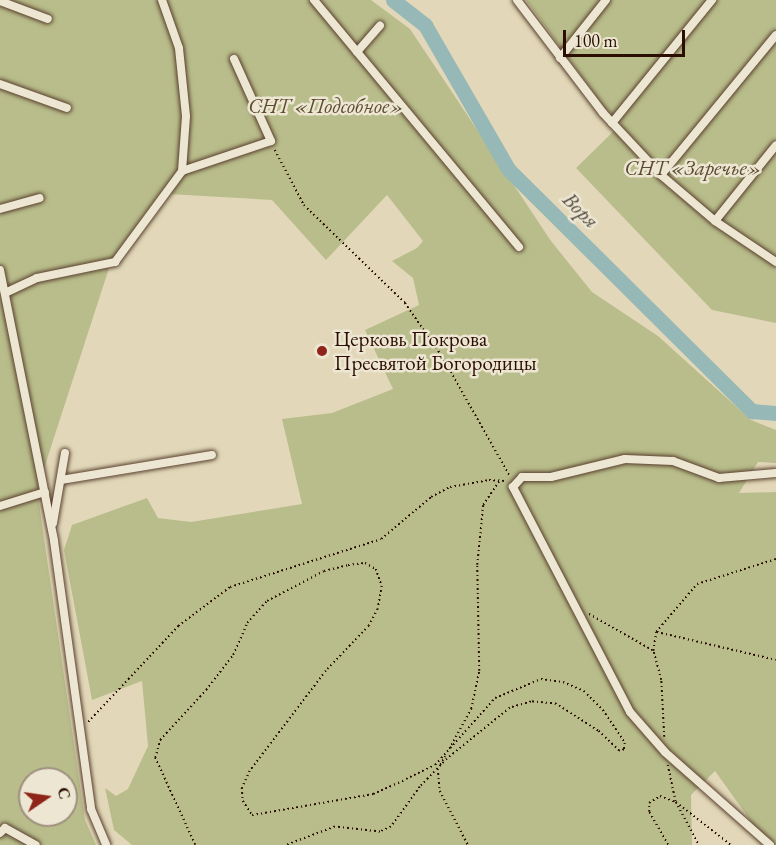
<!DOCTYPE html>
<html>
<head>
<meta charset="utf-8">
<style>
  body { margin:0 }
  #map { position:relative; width:776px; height:845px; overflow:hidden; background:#e2d8b9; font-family:"EB Garamond",serif }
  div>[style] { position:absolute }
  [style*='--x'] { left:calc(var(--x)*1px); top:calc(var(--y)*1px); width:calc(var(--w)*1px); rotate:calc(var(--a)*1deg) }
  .green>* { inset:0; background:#b9bd8b }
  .river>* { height:15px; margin:-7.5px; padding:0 7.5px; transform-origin:7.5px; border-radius:7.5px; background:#96b8b7 }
  .path>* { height:1.5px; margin-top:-0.75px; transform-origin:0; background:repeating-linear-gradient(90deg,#2b0e00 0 1.5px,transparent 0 4.5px) }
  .roads { filter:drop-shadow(0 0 2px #59402e) drop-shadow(0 0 2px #59402e) }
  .minor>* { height:8px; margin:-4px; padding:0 4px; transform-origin:4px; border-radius:4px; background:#ece6d2 }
  .dots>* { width:16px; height:16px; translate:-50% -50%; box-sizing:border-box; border:3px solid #ece6d2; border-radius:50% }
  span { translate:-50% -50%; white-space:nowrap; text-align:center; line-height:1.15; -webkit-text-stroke:5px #ece6d2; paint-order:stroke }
  .park-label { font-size:21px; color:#5d4b31; font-style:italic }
  .poi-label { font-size:21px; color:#2b0e00 }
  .left { translate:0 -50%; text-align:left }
  .water-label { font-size:22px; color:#504a40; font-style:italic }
  .north { position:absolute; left:18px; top:767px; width:60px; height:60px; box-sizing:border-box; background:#ece6d2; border:2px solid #9f907e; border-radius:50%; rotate:77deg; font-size:16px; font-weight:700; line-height:24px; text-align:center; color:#2b0e00 }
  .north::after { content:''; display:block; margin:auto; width:21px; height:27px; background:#8f2418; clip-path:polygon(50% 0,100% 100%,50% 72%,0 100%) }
  .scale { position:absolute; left:563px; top:30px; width:122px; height:27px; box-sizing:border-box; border:3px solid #2b0e00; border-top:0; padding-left:8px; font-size:18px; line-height:21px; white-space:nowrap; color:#2b0e00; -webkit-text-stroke:4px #ece6d2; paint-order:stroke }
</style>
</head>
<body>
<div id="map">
  <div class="green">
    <i style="clip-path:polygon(evenodd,0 0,371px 0,410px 29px,551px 241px,592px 292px,658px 336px,751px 420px,776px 430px,776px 463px,758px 462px,739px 493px,776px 492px,776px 845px,768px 845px,715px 771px,691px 795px,692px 845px,132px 845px,114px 830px,105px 788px,116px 796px,128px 789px,148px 746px,142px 681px,92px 700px,64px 550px,72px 525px,147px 498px,158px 518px,191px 522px,302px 504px,282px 419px,332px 413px,393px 389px,365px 330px,419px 305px,413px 278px,392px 261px,417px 248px,423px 241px,387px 195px,326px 260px,272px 200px,168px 194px,112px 259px,37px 490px,85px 820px,96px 845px,0 845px,0 0,30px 779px,66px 779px,66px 815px,30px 815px,30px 779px)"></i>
    <i style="clip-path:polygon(526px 0,776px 0,776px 323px,712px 310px,576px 168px,622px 123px,604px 107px)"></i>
  </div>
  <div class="river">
    <i style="--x:393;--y:0;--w:41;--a:38"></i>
    <i style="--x:425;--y:25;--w:166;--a:60"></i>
    <i style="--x:508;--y:169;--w:344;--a:44.8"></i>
    <i style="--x:752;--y:411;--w:24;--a:5"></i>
  </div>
  <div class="path">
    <i style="--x:275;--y:150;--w:62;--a:62.2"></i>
    <i style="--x:304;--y:205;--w:141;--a:44.1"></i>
    <i style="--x:405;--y:303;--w:65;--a:55.1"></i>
    <i style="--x:442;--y:356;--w:138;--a:60.5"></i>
    <i style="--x:589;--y:614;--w:73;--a:29.7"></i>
    <i style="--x:657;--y:632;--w:122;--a:13.2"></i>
    <i style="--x:88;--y:722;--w:132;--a:-46.8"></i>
    <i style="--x:178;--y:626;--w:65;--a:-36.9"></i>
    <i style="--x:230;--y:587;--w:158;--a:-17.6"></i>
    <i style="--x:381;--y:539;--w:65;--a:-40"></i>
    <i style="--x:431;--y:497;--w:21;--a:-28"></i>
    <i style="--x:450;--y:487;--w:40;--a:-10"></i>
    <i style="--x:489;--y:480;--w:17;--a:3"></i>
    <i style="--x:664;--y:737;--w:57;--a:-93"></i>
    <i style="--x:661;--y:680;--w:30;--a:-105"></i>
    <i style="--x:653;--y:651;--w:19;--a:-81"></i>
    <i style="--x:656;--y:632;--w:63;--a:-49.5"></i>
    <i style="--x:697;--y:584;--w:83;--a:-17.6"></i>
    <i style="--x:449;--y:749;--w:46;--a:-61.2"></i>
    <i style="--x:471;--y:709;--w:39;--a:-78"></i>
    <i style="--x:479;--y:671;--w:106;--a:-91.1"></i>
    <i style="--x:477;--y:565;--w:60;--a:-84.3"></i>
    <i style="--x:483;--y:505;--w:29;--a:-56"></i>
    <i style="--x:440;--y:765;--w:10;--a:-61"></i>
    <i style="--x:668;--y:765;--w:38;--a:78"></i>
    <i style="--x:676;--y:802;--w:49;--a:61.9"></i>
    <i style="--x:438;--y:769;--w:22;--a:85"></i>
    <i style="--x:440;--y:791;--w:61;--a:62.6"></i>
    <i style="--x:195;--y:845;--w:96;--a:-114.7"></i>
    <i style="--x:155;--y:758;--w:19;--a:-74"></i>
    <i style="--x:160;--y:740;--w:68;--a:-47.4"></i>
    <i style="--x:206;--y:690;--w:44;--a:-52.4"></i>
    <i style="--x:233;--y:655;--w:35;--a:-66"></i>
    <i style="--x:247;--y:623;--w:30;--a:-48"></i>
    <i style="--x:267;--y:601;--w:64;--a:-27.8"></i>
    <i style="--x:324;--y:571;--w:25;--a:-14"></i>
    <i style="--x:348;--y:565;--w:17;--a:-7"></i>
    <i style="--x:365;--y:563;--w:13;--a:29"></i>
    <i style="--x:376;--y:569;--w:18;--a:71"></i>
    <i style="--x:382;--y:586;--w:23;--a:100"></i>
    <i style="--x:378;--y:609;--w:19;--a:118"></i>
    <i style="--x:369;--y:626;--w:62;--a:133.7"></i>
    <i style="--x:326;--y:671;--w:126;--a:127.2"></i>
    <i style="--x:250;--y:771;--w:19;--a:115"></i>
    <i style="--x:242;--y:788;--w:13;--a:86"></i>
    <i style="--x:243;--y:801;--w:17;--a:57"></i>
    <i style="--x:252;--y:815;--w:123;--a:-9.8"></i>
    <i style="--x:373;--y:794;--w:36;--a:-24"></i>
    <i style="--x:406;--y:779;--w:32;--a:-26"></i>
    <i style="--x:435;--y:765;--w:90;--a:-48.2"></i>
    <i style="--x:495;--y:698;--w:50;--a:-22.4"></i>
    <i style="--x:541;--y:679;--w:22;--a:8"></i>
    <i style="--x:563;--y:682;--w:23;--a:23"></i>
    <i style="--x:584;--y:691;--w:27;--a:45"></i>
    <i style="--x:603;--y:710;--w:40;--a:56"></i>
    <i style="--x:625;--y:743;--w:7;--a:98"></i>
    <i style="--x:624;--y:750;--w:5;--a:169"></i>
    <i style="--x:619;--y:751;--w:29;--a:-136"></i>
    <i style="--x:598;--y:731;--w:50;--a:-147.3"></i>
    <i style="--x:556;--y:704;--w:25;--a:-175"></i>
    <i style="--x:531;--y:702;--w:22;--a:164"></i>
    <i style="--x:510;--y:708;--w:81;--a:141"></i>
    <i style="--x:447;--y:759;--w:39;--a:134"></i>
    <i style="--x:420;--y:787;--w:49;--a:125.9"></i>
    <i style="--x:391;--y:827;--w:12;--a:156"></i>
    <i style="--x:380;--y:832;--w:45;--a:-173.7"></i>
    <i style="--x:335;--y:827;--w:51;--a:159.4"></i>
    <i style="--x:668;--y:845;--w:38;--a:-120"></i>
    <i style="--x:649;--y:812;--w:9;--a:-90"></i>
    <i style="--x:649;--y:803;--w:13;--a:-32"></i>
    <i style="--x:660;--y:796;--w:17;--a:21"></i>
    <i style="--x:676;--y:802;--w:70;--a:38"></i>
  </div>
  <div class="roads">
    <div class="minor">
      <i style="--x:314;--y:0;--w:321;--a:50.3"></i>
      <i style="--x:517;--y:0;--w:142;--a:52.7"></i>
      <i style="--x:603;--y:113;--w:85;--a:46.9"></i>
      <i style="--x:661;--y:175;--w:71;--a:40.4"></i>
      <i style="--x:715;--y:221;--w:73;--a:33.9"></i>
      <i style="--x:0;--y:1;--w:51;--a:20.6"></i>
      <i style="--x:357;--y:52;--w:35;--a:-49"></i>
      <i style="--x:560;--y:58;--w:74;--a:-51.6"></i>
      <i style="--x:0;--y:84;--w:71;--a:19.7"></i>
      <i style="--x:612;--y:123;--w:159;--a:-50.9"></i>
      <i style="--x:182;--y:171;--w:94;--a:-18.6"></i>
      <i style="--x:271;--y:141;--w:90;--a:-114.3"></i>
      <i style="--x:661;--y:175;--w:181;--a:-50.6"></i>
      <i style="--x:0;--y:209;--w:41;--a:-15.4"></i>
      <i style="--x:715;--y:221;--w:97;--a:-51.2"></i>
      <i style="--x:0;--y:270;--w:276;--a:78.7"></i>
      <i style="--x:54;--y:541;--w:271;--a:82.1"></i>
      <i style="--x:91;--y:809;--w:39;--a:67"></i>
      <i style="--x:5;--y:293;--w:35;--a:-25"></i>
      <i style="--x:37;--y:278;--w:80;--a:-11.6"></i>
      <i style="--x:115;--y:262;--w:113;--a:-53.6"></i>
      <i style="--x:182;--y:171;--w:55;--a:-85.8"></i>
      <i style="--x:186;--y:116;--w:68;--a:-95.9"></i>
      <i style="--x:179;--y:48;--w:51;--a:-109.5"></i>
      <i style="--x:61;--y:480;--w:153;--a:-9.4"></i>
      <i style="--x:0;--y:506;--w:47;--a:-17.3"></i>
      <i style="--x:53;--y:523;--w:71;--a:-80.3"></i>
      <i style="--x:0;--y:833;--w:7;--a:-45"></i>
      <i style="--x:5;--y:828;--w:35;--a:29"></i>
      <i style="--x:770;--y:845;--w:140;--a:-138.5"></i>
      <i style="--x:665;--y:752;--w:53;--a:-131.2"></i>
      <i style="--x:630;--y:712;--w:254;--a:-117.5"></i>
      <i style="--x:513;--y:487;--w:13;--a:-48"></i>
      <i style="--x:522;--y:477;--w:29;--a:0"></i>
      <i style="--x:551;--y:477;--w:76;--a:-13.7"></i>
      <i style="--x:625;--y:459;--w:48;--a:2.4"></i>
      <i style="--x:673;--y:461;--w:49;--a:20.3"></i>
      <i style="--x:719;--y:478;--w:57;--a:-5"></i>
    </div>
  </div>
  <div class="dots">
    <i style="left:322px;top:351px;background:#8f2418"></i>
  </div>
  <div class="park-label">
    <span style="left:326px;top:106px">СНТ «Подсобное»</span>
    <span style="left:693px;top:168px">СНТ «Заречье»</span>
  </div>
  <div class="poi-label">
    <span class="left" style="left:334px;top:351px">Церковь Покрова<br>Пресвятой Богородицы</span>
  </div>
  <div class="water-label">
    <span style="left:581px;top:210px;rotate:45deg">Воря</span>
  </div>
  <div class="north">С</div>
  <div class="scale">100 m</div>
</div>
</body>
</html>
